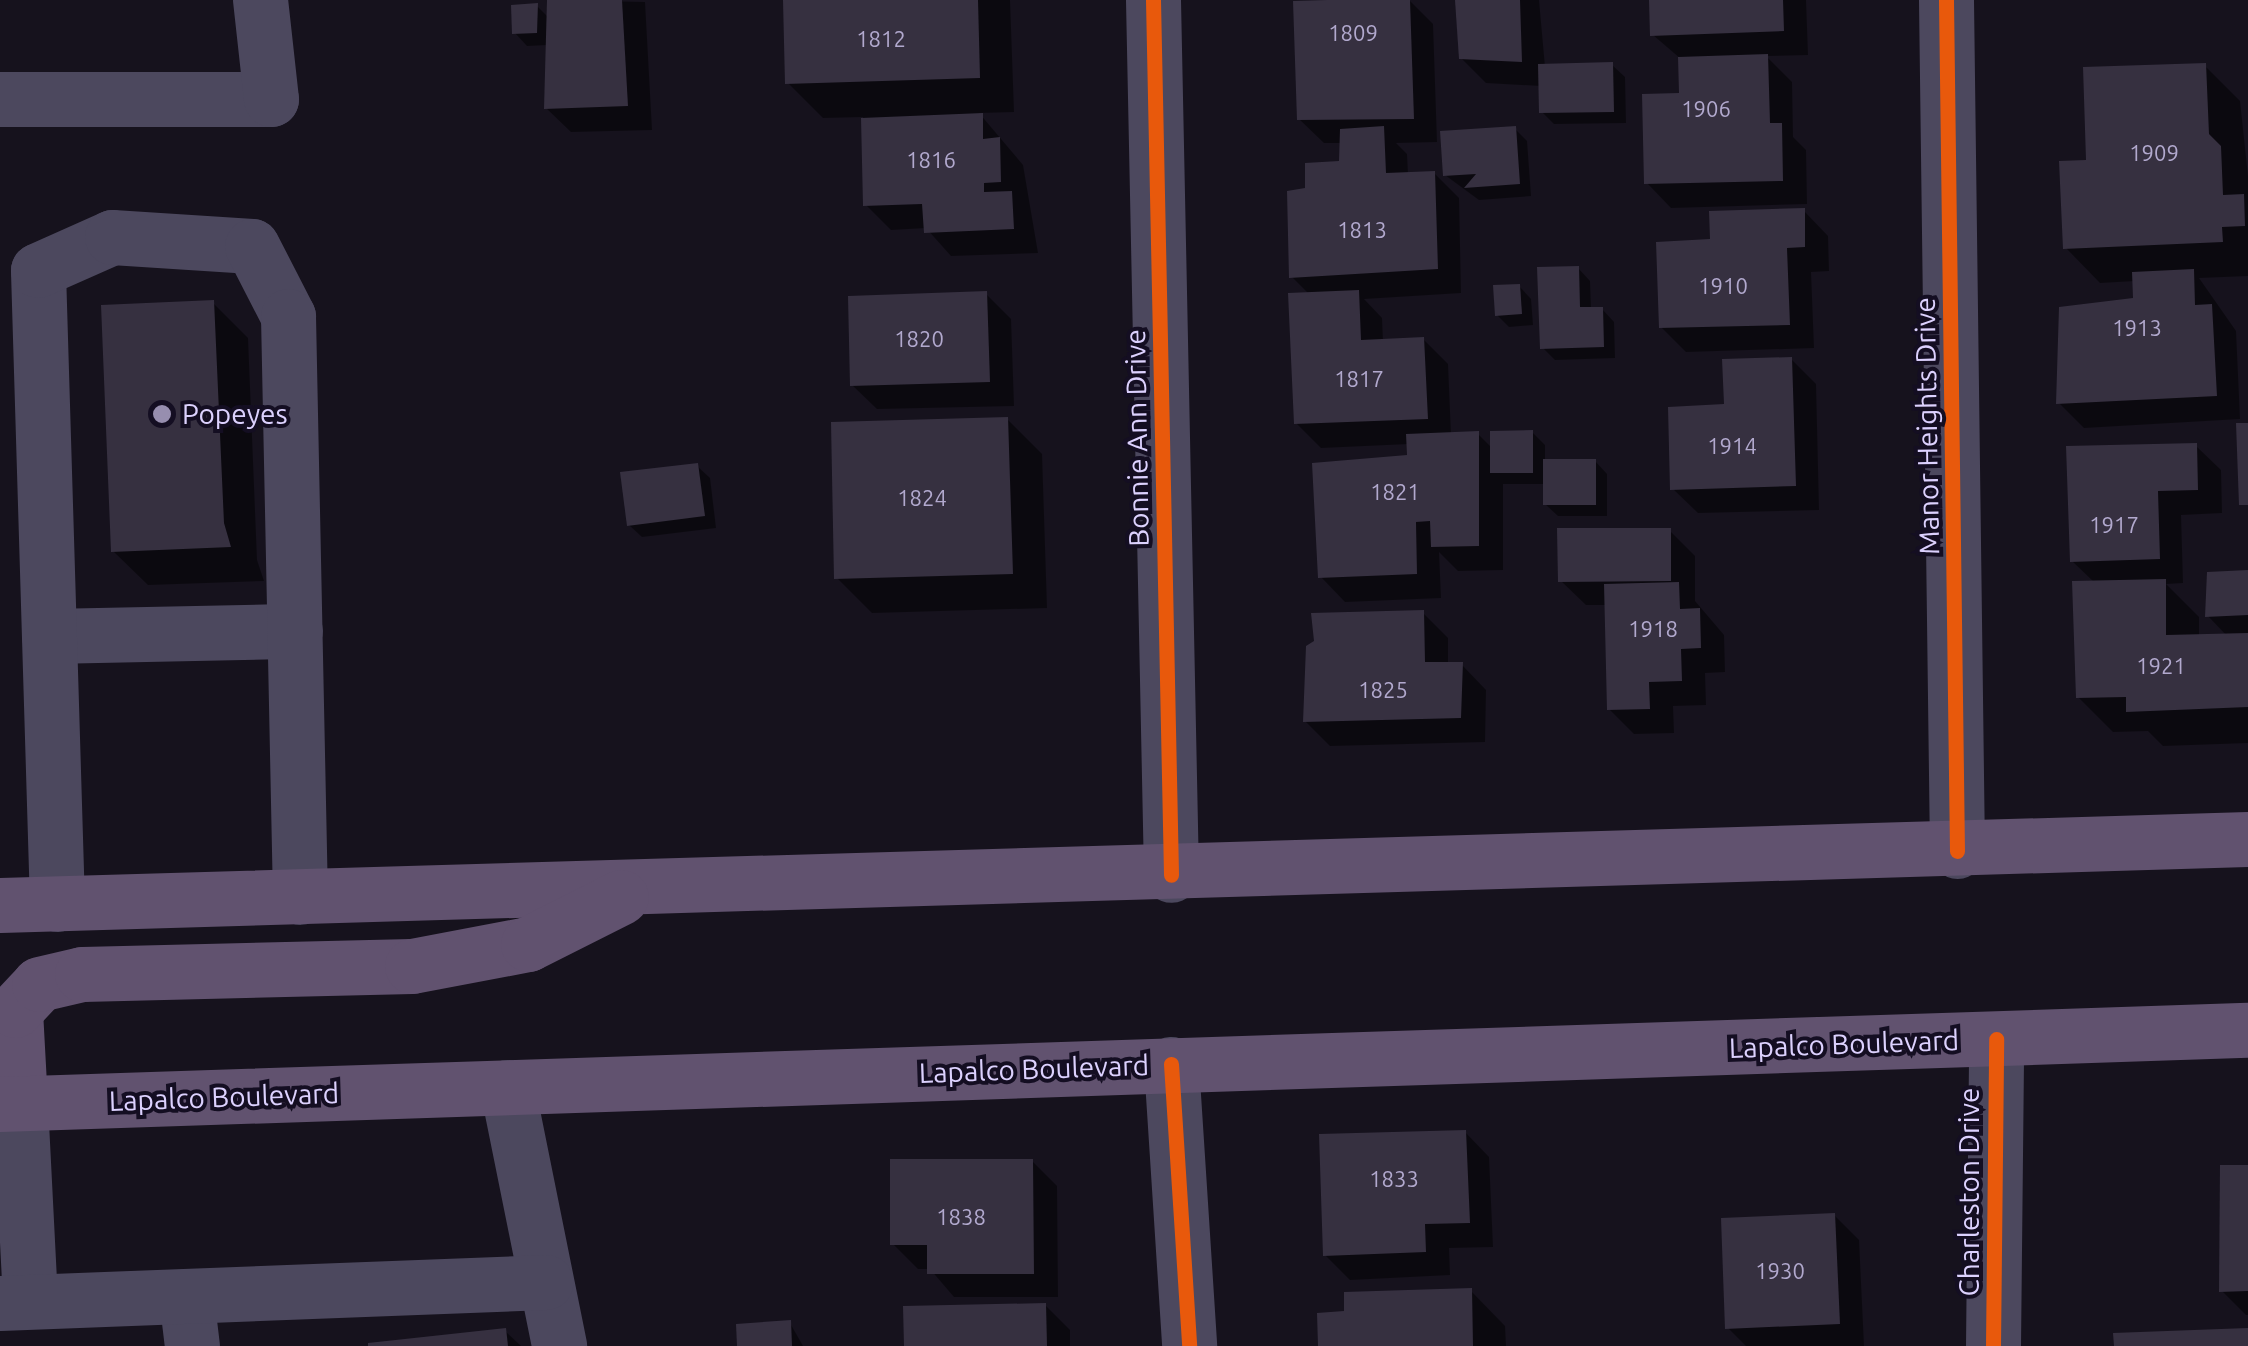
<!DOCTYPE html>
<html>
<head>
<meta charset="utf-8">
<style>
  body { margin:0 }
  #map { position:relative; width:2248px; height:1346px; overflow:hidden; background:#16121d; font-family:Ubuntu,sans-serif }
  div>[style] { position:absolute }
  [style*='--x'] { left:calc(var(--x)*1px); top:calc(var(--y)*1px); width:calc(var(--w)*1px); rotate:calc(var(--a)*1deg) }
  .shadow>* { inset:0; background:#0007 }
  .building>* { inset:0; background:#363040 }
  .minor>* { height:55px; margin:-27.5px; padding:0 27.5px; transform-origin:27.5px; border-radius:27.5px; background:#4c485e }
  .major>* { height:55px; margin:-27.5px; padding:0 27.5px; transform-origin:27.5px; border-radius:27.5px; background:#61526f }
  .cycleway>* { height:15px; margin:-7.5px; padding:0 7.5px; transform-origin:7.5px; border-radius:7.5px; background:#e8590c }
  .dots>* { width:28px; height:28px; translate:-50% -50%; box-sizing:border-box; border:5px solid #140e22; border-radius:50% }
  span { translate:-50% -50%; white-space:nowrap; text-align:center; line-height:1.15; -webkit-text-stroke:8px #140e22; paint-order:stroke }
  .number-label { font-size:22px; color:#b2a9ce }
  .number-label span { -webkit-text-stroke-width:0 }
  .poi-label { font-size:28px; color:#dcd1fe }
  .left { translate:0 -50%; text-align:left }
  .street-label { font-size:28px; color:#dcd1fe }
</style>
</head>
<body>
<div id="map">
  <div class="shadow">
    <i style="clip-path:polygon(548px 0,645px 2px,652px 130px,571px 132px,546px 108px,547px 45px,527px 46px,515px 33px,537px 6px,548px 17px)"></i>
    <i style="clip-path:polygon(785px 0,1010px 0,1014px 112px,979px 113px,1023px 165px,1038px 253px,951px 256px,926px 228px,891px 230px,866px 205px,863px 117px,823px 118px,788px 83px)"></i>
    <i style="clip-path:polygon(1392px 0,1409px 0,1433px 24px,1437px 142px,1396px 143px,1407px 154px,1408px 174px,1434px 173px,1459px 198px,1461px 293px,1364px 299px,1382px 318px,1383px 342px,1423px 339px,1448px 364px,1451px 435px,1478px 434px,1492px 448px,1532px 432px,1545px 445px,1545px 461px,1595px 461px,1607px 474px,1607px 516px,1558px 516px,1545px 504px,1545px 484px,1503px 484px,1503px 570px,1458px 571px,1439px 552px,1441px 598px,1345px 602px,1321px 577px,1409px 458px,1409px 444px,1321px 448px,1296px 423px,1309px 294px,1292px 277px,1307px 191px,1342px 163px,1342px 143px,1324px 143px,1299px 119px)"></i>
    <i style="clip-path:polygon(1458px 0,1539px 0,1545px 67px,1612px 65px,1625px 77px,1626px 123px,1554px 124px,1542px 112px,1541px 86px,1486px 83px,1461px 58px)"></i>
    <i style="clip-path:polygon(1651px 0,1806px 0,1808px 55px,1766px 56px,1792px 82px,1793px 137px,1806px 150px,1807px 204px,1671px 208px,1647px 183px,1682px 96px,1681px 59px,1653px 35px)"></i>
    <i style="clip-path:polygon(2205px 66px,2240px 101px,2248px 176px,2248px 276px,2199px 278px,2236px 331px,2240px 419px,2084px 428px,2059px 403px,2135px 300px,2135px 281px,2100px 283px,2066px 248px,2089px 162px)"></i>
    <i style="clip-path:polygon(1515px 129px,1527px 141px,1531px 196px,1479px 200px,1445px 175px)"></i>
    <i style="clip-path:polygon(1804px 211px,1828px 236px,1829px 271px,1811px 272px,1814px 348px,1686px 352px,1661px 327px,1712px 242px)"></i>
    <i style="clip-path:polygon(1578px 268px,1590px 281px,1591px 309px,1602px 309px,1614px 322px,1615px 358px,1555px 360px,1543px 348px)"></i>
    <i style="clip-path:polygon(1519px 286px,1531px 299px,1533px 325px,1509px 327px,1497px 315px)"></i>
    <i style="clip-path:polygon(986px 294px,1011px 319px,1014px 406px,877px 409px,852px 385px)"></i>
    <i style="clip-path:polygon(213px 303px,248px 338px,257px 560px,264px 581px,148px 585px,113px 551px)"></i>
    <i style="clip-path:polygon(1791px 359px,1816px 384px,1819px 510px,1698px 513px,1673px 489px,1727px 407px)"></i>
    <i style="clip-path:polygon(1007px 419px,1042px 454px,1047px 608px,872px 613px,837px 578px)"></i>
    <i style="clip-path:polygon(2196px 446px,2221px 470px,2222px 513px,2181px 515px,2183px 583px,2166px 584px,2199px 617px,2199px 636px,2227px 636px,2208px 616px,2248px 573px,2248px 743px,2163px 746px,2148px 731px,2113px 732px,2078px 697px,2095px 583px,2072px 561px)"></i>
    <i style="clip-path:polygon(697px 466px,710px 478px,716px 528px,642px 537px,629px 525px)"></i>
    <i style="clip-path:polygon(1670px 531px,1695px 556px,1695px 601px,1724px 635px,1725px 672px,1705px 673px,1706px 705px,1673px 706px,1674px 733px,1634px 734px,1609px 709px,1607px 605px,1586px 605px,1561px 581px)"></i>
    <i style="clip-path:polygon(1423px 613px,1448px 638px,1448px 665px,1462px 665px,1486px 690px,1485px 742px,1330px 746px,1305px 721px)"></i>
    <i style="clip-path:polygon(1465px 1132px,1489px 1157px,1493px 1247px,1449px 1248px,1450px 1275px,1350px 1280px,1325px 1255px)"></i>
    <i style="clip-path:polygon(1032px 1161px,1057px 1186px,1058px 1297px,954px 1297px,930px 1269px,918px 1269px,893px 1244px)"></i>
    <i style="clip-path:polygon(2248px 1167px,2248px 1315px,2246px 1315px,2221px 1290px)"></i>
    <i style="clip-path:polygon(1834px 1215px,1859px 1240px,1864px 1346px,1746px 1346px,1728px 1328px)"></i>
    <i style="clip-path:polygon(1471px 1291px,1505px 1326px,1506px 1346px,1320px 1346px)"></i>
    <i style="clip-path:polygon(1045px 1305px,1070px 1330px,1070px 1346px,906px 1346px)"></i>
    <i style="clip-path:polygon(790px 1323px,803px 1346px,740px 1346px)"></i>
    <i style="clip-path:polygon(505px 1331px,521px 1346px,368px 1346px)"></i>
  </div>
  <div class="building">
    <i style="clip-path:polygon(547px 0,622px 0,628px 106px,544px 109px)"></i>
    <i style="clip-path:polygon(783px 0,978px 0,980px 78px,785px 84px)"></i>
    <i style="clip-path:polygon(1327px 0,1410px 0,1414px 119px,1297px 120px,1293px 1px)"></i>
    <i style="clip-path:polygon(1455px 0,1520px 0,1522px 62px,1459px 59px)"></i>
    <i style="clip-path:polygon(1649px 0,1783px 0,1784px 31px,1650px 36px)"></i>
    <i style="clip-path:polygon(538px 3px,537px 33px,512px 34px,511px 5px)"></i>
    <i style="clip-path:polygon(1768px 54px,1770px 123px,1782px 123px,1783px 181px,1644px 184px,1642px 94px,1679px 93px,1678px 57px)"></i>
    <i style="clip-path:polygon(1613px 62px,1614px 112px,1539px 113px,1538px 64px)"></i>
    <i style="clip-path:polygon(2206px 63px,2209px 134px,2221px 146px,2223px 195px,2244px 194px,2245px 226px,2222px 227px,2223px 242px,2063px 249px,2059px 161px,2086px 160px,2083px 67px)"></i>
    <i style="clip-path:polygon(983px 113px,983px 139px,1000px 137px,1001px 182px,984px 183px,984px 192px,1012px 191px,1014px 229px,924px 233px,922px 204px,863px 206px,861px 118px)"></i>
    <i style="clip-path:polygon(1384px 126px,1386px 173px,1435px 171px,1438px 269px,1289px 278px,1287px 191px,1305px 188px,1305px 163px,1339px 161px,1340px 129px)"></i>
    <i style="clip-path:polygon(1516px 126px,1520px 184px,1464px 188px,1476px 174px,1443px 176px,1440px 131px)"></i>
    <i style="clip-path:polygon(1805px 208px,1805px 247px,1787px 248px,1790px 325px,1659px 328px,1656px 242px,1710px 239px,1709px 211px)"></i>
    <i style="clip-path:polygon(1579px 266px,1580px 307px,1603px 307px,1604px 347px,1540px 349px,1537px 267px)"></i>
    <i style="clip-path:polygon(2194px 269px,2195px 305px,2212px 304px,2217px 396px,2056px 404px,2059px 307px,2133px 298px,2132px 272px)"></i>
    <i style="clip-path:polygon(1520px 284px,1522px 314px,1495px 316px,1493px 285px)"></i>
    <i style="clip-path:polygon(1359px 290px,1361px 340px,1424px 337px,1428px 419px,1294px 424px,1288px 293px)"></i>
    <i style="clip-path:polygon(987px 291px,990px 382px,850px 386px,848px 296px)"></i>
    <i style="clip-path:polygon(214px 300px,224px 523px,231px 547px,111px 552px,101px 305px)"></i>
    <i style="clip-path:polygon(1792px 357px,1796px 486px,1670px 490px,1668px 407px,1724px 404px,1722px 359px)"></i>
    <i style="clip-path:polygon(1008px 417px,1013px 574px,834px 579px,831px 422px)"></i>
    <i style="clip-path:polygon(2236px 423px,2248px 423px,2248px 505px,2239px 505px)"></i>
    <i style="clip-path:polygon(1533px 430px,1533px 473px,1490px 473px,1490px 431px)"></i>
    <i style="clip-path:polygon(1479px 431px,1479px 546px,1431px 547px,1430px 521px,1416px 522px,1417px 574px,1318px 578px,1312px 463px,1407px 455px,1406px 434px)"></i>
    <i style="clip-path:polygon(2197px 443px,2198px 490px,2158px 491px,2160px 559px,2070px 562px,2066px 446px)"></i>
    <i style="clip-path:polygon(1543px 459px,1596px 459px,1596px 505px,1543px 505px)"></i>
    <i style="clip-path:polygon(698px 463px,705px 516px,627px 526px,620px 472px)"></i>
    <i style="clip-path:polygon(1557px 528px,1671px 528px,1671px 581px,1558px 582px)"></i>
    <i style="clip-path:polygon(2248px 570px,2248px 615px,2205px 617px,2207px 572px)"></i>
    <i style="clip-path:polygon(2166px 579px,2166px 635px,2248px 633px,2248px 707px,2126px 712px,2126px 697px,2076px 698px,2072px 581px)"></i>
    <i style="clip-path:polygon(1679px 582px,1680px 609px,1700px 608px,1701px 648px,1681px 649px,1682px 681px,1649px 682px,1650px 709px,1607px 710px,1604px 584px)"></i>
    <i style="clip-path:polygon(1424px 610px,1425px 662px,1463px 662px,1461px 718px,1303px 722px,1306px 646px,1314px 641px,1311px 613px)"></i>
    <i style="clip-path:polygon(1466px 1130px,1470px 1223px,1425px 1224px,1426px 1252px,1323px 1256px,1319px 1134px)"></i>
    <i style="clip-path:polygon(890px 1159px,1033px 1159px,1034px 1274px,927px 1274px,927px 1245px,890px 1245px)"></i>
    <i style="clip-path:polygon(2220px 1165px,2248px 1165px,2248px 1291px,2219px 1292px)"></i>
    <i style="clip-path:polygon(1835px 1213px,1840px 1324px,1725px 1329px,1721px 1218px)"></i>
    <i style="clip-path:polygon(1472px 1288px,1473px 1346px,1318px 1346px,1317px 1313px,1344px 1311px,1344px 1292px)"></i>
    <i style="clip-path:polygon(1046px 1303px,1047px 1346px,904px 1346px,903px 1306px)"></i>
    <i style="clip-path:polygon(791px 1320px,792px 1346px,737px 1346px,736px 1324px)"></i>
    <i style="clip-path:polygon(506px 1328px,508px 1346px,368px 1346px,368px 1343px)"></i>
    <i style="clip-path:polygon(2248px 1328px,2248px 1346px,2114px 1346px,2113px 1333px)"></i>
  </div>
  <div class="minor">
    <i style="--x:1153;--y:0;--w:875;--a:88.82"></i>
    <i style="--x:1946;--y:0;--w:851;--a:89.26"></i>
    <i style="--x:0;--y:99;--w:271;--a:0"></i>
    <i style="--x:271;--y:99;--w:100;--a:-96.3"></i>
    <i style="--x:49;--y:636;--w:246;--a:-1.2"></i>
    <i style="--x:57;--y:904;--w:634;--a:-91.72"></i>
    <i style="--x:38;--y:270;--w:81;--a:-24"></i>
    <i style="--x:112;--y:237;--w:140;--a:3.7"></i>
    <i style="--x:252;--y:246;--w:79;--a:62.8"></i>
    <i style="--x:288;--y:316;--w:581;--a:88.82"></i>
    <i style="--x:1171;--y:1064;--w:283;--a:86.3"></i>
    <i style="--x:507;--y:1087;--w:264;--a:78.6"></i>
    <i style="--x:20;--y:1103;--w:198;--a:87.1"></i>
    <i style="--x:186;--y:1296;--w:50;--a:83.2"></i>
    <i style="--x:0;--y:1303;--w:546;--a:-2.2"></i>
    <i style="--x:1993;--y:1346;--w:307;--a:-89.4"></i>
  </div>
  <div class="major">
    <i style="--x:0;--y:905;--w:2249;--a:-1.68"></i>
    <i style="--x:20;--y:1103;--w:93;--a:-93.1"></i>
    <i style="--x:15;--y:1010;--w:35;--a:-47"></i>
    <i style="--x:39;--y:984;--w:44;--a:-13.1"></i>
    <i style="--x:82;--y:974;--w:330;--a:-1.4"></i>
    <i style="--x:412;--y:966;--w:118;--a:-10.7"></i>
    <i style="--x:528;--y:944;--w:104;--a:-26.8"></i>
    <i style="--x:0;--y:1104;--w:2249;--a:-1.89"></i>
  </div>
  <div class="cycleway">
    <i style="--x:1153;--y:0;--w:875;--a:88.82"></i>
    <i style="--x:1946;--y:0;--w:851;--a:89.26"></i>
    <i style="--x:1171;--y:1064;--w:283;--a:86.3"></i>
    <i style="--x:1993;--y:1346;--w:307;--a:-89.4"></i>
  </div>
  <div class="dots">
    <i style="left:162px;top:414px;background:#978eaf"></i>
  </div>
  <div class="number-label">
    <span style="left:1353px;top:33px">1809</span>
    <span style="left:881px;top:39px">1812</span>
    <span style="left:1706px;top:109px">1906</span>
    <span style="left:2154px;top:153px">1909</span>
    <span style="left:931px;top:160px">1816</span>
    <span style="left:1362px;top:230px">1813</span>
    <span style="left:1723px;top:286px">1910</span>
    <span style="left:2137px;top:328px">1913</span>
    <span style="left:919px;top:339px">1820</span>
    <span style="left:1359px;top:379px">1817</span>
    <span style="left:1732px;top:446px">1914</span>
    <span style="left:1395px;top:492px">1821</span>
    <span style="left:922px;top:498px">1824</span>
    <span style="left:2114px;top:525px">1917</span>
    <span style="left:1653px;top:629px">1918</span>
    <span style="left:2161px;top:666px">1921</span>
    <span style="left:1383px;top:690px">1825</span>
    <span style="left:1394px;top:1179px">1833</span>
    <span style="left:961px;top:1217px">1838</span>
    <span style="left:1780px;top:1271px">1930</span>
  </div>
  <div class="poi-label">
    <span class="left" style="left:182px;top:414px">Popeyes</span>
  </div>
  <div class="street-label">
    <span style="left:1927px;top:426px;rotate:-91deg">Manor Heights Drive</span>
    <span style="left:1137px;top:438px;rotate:-91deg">Bonnie Ann Drive</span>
    <span style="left:1844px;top:1044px;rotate:-2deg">Lapalco Boulevard</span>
    <span style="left:1034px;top:1069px;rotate:-2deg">Lapalco Boulevard</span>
    <span style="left:224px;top:1097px;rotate:-2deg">Lapalco Boulevard</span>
    <span style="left:1969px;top:1192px;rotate:-90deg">Charleston Drive</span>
  </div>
</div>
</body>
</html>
